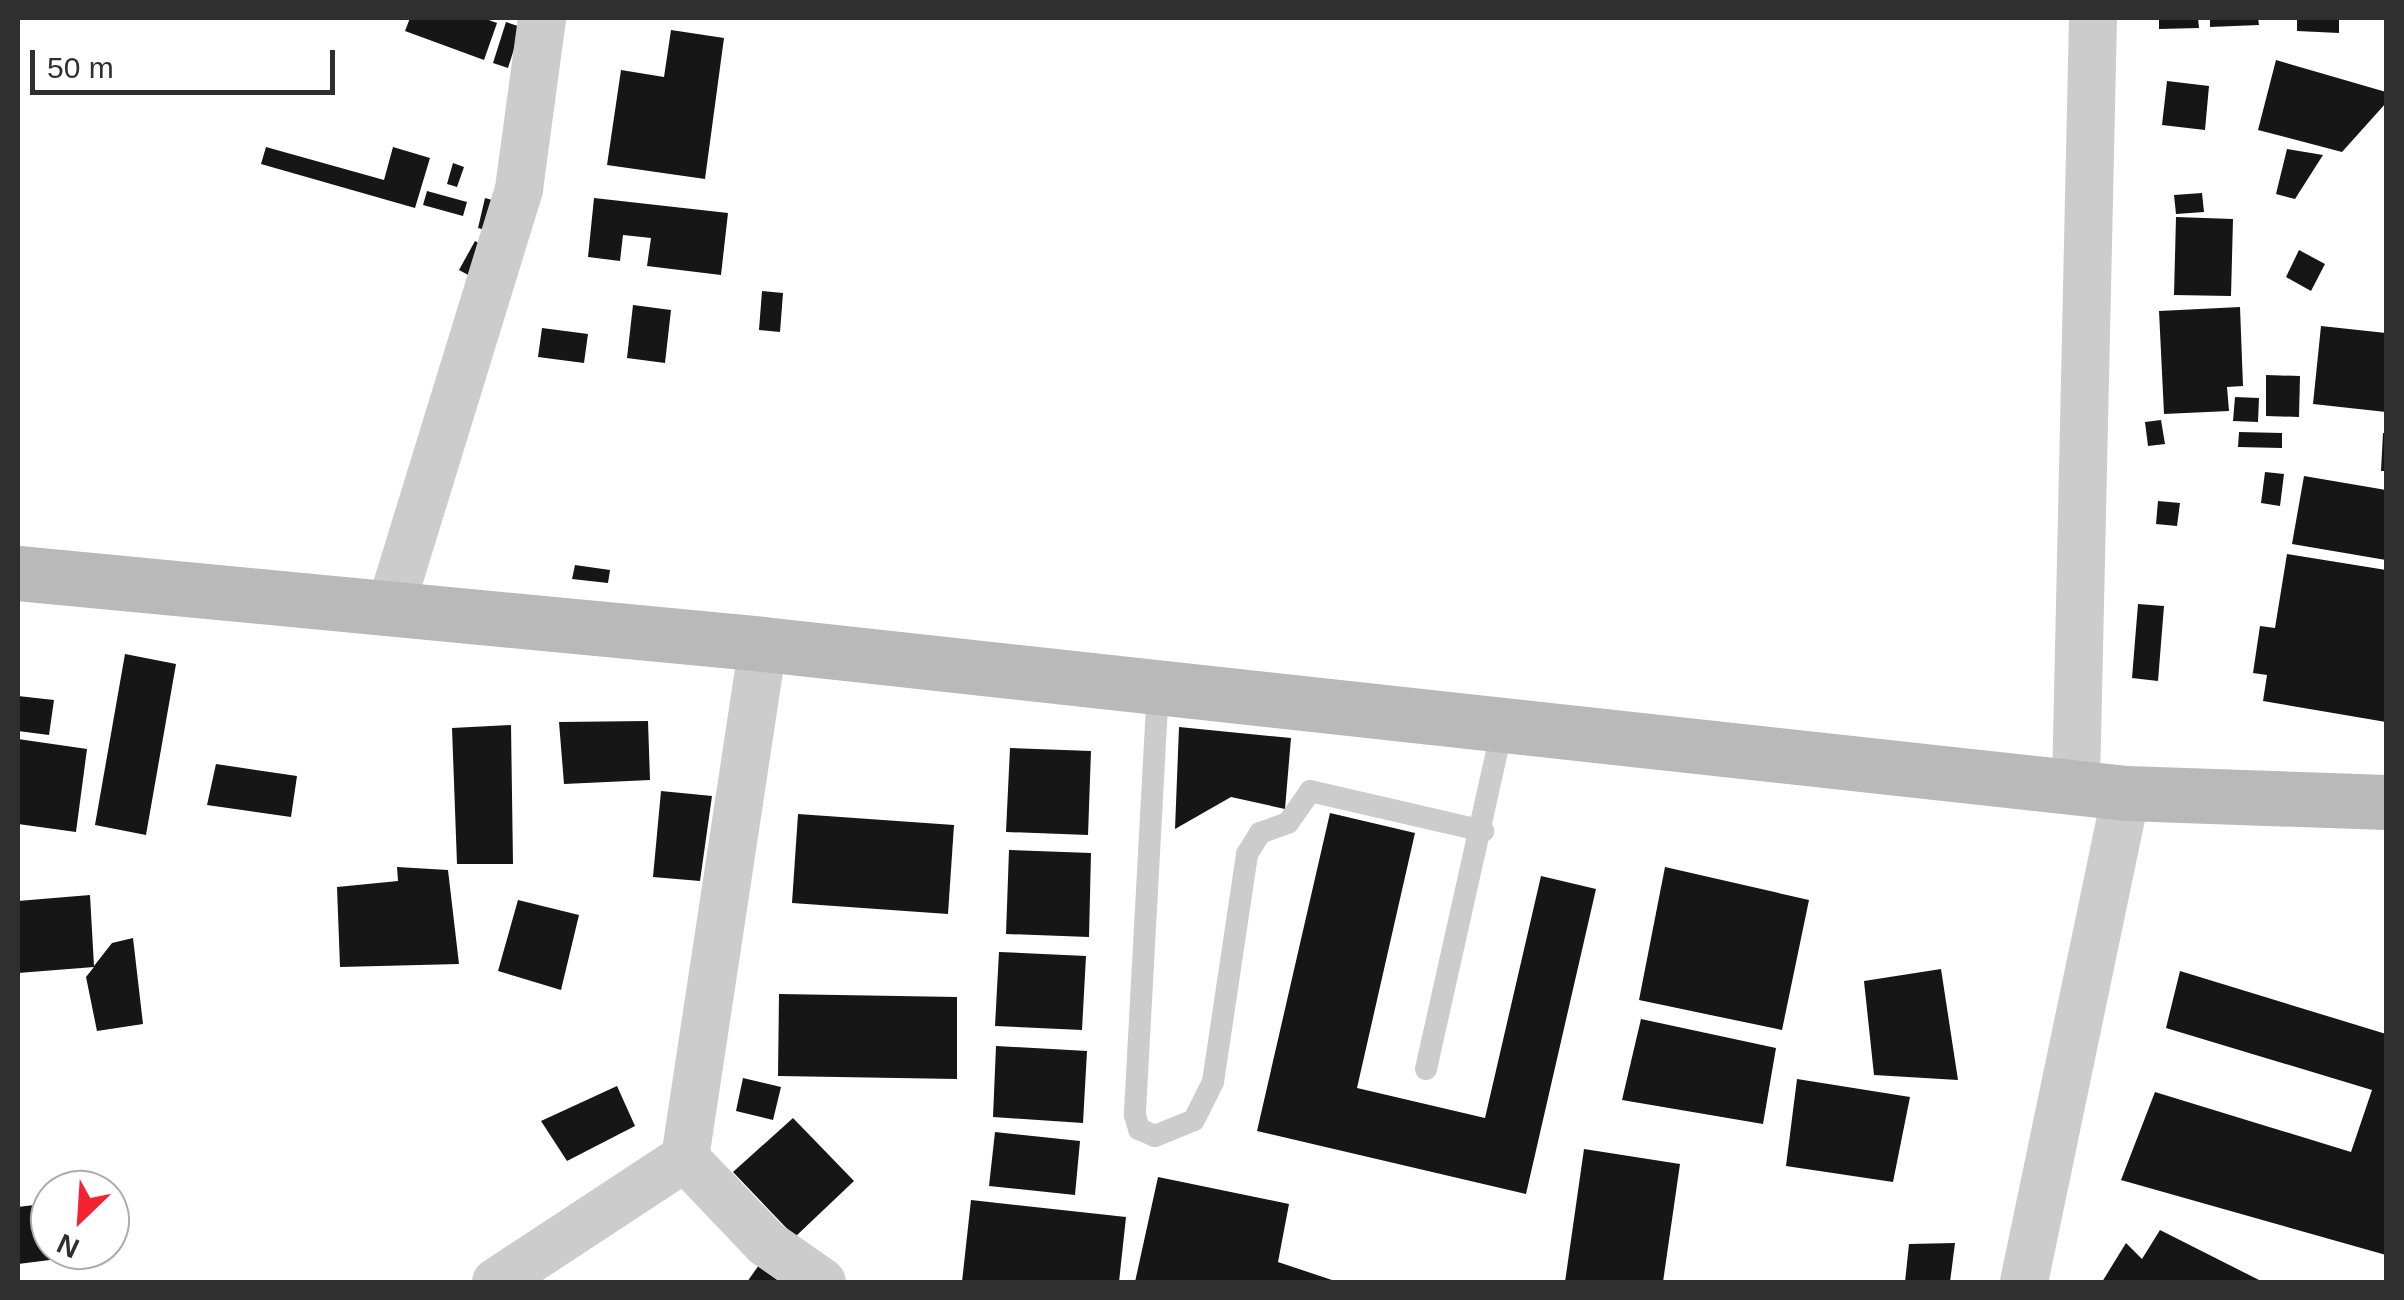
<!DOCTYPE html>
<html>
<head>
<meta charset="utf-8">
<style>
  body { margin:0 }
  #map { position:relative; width:2404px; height:1300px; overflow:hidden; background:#fff; font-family:Helvetica,sans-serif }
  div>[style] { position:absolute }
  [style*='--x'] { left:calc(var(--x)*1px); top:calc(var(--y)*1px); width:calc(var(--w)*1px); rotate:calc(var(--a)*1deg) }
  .building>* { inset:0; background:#161616 }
  .service>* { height:22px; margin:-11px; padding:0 11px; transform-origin:11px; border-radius:11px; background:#ccc }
  .minor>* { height:48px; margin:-24px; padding:0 24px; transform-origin:24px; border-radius:24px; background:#ccc }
  .secondary>* { height:55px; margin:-27.5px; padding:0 27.5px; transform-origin:27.5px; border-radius:27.5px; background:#b9b9b9 }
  span { translate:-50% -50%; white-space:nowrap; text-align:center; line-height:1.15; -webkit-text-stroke:10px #fff; paint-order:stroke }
  .frame { position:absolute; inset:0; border:20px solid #2f2f2f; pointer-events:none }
  .north { position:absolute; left:30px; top:1170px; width:100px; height:100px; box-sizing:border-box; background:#fff; border:2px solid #acacac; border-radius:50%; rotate:205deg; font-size:28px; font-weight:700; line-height:40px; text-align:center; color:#2f2f2f }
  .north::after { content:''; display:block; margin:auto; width:35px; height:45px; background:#f42331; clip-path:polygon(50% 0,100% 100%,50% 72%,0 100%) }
  .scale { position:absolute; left:30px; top:50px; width:305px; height:45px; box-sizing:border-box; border:5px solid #2f2f2f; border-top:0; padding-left:12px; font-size:30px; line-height:35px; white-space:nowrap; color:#2f2f2f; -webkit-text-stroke:8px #fff; paint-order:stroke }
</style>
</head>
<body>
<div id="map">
  <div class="building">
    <i style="clip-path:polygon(410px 18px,483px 18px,497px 23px,484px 60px,405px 31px)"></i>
    <i style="clip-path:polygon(2159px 18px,2198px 18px,2199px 28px,2159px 29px)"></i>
    <i style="clip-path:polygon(2210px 18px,2258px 18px,2259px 25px,2210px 27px)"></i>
    <i style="clip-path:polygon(2297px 18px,2339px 18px,2339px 33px,2297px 31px)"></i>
    <i style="clip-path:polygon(506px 22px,521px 27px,508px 68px,493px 63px)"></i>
    <i style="clip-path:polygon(671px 30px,724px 38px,705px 179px,607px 165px,621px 70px,664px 77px)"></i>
    <i style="clip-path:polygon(2276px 60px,2386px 92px,2386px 103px,2342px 152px,2258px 130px)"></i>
    <i style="clip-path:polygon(2167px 81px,2209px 86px,2205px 130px,2162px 125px)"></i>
    <i style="clip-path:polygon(266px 147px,384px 180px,393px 147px,430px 158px,415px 208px,261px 164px)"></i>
    <i style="clip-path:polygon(2287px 149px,2323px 155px,2295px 199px,2276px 194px)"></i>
    <i style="clip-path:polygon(453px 163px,464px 167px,457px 187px,447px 184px)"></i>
    <i style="clip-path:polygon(427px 191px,467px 202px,463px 216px,423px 205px)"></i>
    <i style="clip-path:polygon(2202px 193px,2204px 212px,2176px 214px,2174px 195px)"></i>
    <i style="clip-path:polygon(485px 198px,496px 201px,489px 231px,478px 228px)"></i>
    <i style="clip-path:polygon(594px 198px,728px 213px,721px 275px,647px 266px,651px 238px,623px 235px,620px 261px,588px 257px)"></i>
    <i style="clip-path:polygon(2176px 217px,2233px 219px,2231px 296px,2174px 295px)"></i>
    <i style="clip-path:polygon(475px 241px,488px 248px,472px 277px,459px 270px)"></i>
    <i style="clip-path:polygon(2299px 250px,2325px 264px,2311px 291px,2286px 277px)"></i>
    <i style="clip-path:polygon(762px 291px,783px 293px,780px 332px,759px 330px)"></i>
    <i style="clip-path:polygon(633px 305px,671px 310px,665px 363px,627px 358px)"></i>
    <i style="clip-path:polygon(2240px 307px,2243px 386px,2227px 387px,2229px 411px,2164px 414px,2159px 311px)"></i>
    <i style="clip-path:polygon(2321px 326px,2386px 333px,2386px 412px,2313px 404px)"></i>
    <i style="clip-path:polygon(542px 328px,588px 334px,584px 363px,538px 357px)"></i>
    <i style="clip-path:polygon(2266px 375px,2300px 376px,2299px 417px,2266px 416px)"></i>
    <i style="clip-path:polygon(2235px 397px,2259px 398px,2258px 422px,2233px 421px)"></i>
    <i style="clip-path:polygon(2161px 420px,2165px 444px,2148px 446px,2145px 422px)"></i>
    <i style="clip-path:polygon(2239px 432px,2282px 433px,2282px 448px,2238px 447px)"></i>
    <i style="clip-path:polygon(2383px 433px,2386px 433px,2386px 471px,2381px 471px)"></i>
    <i style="clip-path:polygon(2265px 472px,2284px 474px,2280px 506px,2261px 503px)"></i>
    <i style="clip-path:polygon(2304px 476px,2386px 490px,2386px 560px,2292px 544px)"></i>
    <i style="clip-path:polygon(2158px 501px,2180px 503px,2177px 526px,2156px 524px)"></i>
    <i style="clip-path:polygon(2287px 554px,2386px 570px,2386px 722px,2263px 701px,2267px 675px,2253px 673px,2260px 626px,2275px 628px)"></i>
    <i style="clip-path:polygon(575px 565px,610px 570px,608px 583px,572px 579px)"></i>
    <i style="clip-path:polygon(2138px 604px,2164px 606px,2158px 681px,2132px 678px)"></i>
    <i style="clip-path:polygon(125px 654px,176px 664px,146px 835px,95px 825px)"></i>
    <i style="clip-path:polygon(18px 696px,54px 700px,49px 735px,18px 731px)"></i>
    <i style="clip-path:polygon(648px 721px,650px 780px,564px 784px,559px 722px)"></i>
    <i style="clip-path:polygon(511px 725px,513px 864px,457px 864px,452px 728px)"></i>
    <i style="clip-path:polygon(1179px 727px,1291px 738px,1285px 809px,1231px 797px,1175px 829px)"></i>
    <i style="clip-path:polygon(18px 739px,87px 749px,76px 832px,18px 824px)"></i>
    <i style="clip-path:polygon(1010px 748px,1091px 751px,1088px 835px,1006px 832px)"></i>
    <i style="clip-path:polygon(216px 764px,297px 776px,291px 817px,207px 805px)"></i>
    <i style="clip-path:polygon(661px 791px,712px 796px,700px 881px,653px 877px)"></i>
    <i style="clip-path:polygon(1330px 813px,1415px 833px,1357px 1088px,1485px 1118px,1541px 876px,1596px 889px,1526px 1194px,1257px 1131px)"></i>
    <i style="clip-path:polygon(798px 814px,954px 825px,948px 914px,792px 903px)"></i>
    <i style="clip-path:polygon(1009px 850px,1091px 853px,1089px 937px,1006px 934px)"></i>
    <i style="clip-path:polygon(397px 867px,448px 870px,459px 964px,340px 967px,337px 887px,398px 881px)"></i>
    <i style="clip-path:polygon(1665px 867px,1809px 900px,1782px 1030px,1639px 1000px)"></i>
    <i style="clip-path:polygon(90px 895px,94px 966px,112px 943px,133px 938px,143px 1024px,97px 1031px,86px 977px,94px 967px,18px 973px,18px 901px)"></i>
    <i style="clip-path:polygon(518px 900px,579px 915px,561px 990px,498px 971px)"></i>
    <i style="clip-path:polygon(999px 952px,1086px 956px,1082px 1030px,995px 1026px)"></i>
    <i style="clip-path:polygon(1941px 969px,1958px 1080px,1874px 1075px,1864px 981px)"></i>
    <i style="clip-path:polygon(2180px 971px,2386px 1034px,2386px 1255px,2121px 1180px,2155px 1092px,2351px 1152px,2372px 1090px,2166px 1028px)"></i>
    <i style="clip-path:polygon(779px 994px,957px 997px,957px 1079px,778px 1076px)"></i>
    <i style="clip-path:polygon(1641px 1019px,1776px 1048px,1763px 1124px,1622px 1100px)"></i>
    <i style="clip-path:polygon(996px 1046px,1087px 1051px,1083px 1123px,993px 1117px)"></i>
    <i style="clip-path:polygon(743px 1078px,781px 1087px,773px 1120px,736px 1111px)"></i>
    <i style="clip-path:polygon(1797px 1079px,1910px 1097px,1893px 1182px,1786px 1166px)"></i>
    <i style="clip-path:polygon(617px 1086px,635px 1126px,567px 1161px,541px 1121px)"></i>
    <i style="clip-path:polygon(793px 1118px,854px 1181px,795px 1237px,733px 1172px)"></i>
    <i style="clip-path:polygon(995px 1132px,1080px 1141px,1075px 1195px,989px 1186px)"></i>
    <i style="clip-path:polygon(1584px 1149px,1680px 1164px,1663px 1282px,1565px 1282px)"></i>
    <i style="clip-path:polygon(1158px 1177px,1289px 1204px,1278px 1262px,1338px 1282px,1135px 1282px)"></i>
    <i style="clip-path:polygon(971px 1200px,1126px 1217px,1119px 1282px,962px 1282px)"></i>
    <i style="clip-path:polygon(50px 1203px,50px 1250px,81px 1250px,82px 1256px,18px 1264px,18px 1207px)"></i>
    <i style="clip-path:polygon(2160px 1230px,2263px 1282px,2102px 1282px,2126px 1243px,2142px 1259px)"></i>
    <i style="clip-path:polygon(1955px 1243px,1950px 1282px,1905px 1282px,1909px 1244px)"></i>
    <i style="clip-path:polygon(759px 1265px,784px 1282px,747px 1282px)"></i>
  </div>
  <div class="service">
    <i style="--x:1158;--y:687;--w:429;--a:93.1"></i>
    <i style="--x:1135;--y:1115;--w:15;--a:74"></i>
    <i style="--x:1139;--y:1129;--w:17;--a:24"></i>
    <i style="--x:1155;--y:1136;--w:42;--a:-22.3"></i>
    <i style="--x:1194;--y:1120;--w:42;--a:-63.4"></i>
    <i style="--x:1213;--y:1082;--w:231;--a:-81.5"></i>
    <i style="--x:1247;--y:854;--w:25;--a:-58"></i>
    <i style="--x:1260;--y:833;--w:30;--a:-20"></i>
    <i style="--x:1288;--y:823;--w:39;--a:-55"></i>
    <i style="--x:1310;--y:791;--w:178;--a:13"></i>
    <i style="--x:1426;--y:1069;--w:353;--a:-77.4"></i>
  </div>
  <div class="minor">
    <i style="--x:389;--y:612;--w:443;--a:-72.9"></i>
    <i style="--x:519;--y:189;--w:173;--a:-82.3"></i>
    <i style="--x:2076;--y:785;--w:767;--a:-88.73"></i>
    <i style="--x:685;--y:1158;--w:117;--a:46.4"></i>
    <i style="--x:766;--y:1243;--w:68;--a:34.9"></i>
    <i style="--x:496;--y:1282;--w:226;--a:-33.3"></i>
    <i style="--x:685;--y:1158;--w:520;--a:-81.37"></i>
    <i style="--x:2024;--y:1282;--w:500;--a:-78.2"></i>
  </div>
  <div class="secondary">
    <i style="--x:18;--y:573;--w:748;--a:5.44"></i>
    <i style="--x:763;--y:644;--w:1371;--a:6.24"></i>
    <i style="--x:2126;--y:793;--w:260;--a:2"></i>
  </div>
  <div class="frame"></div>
  <div class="north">N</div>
  <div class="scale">50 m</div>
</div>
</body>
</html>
